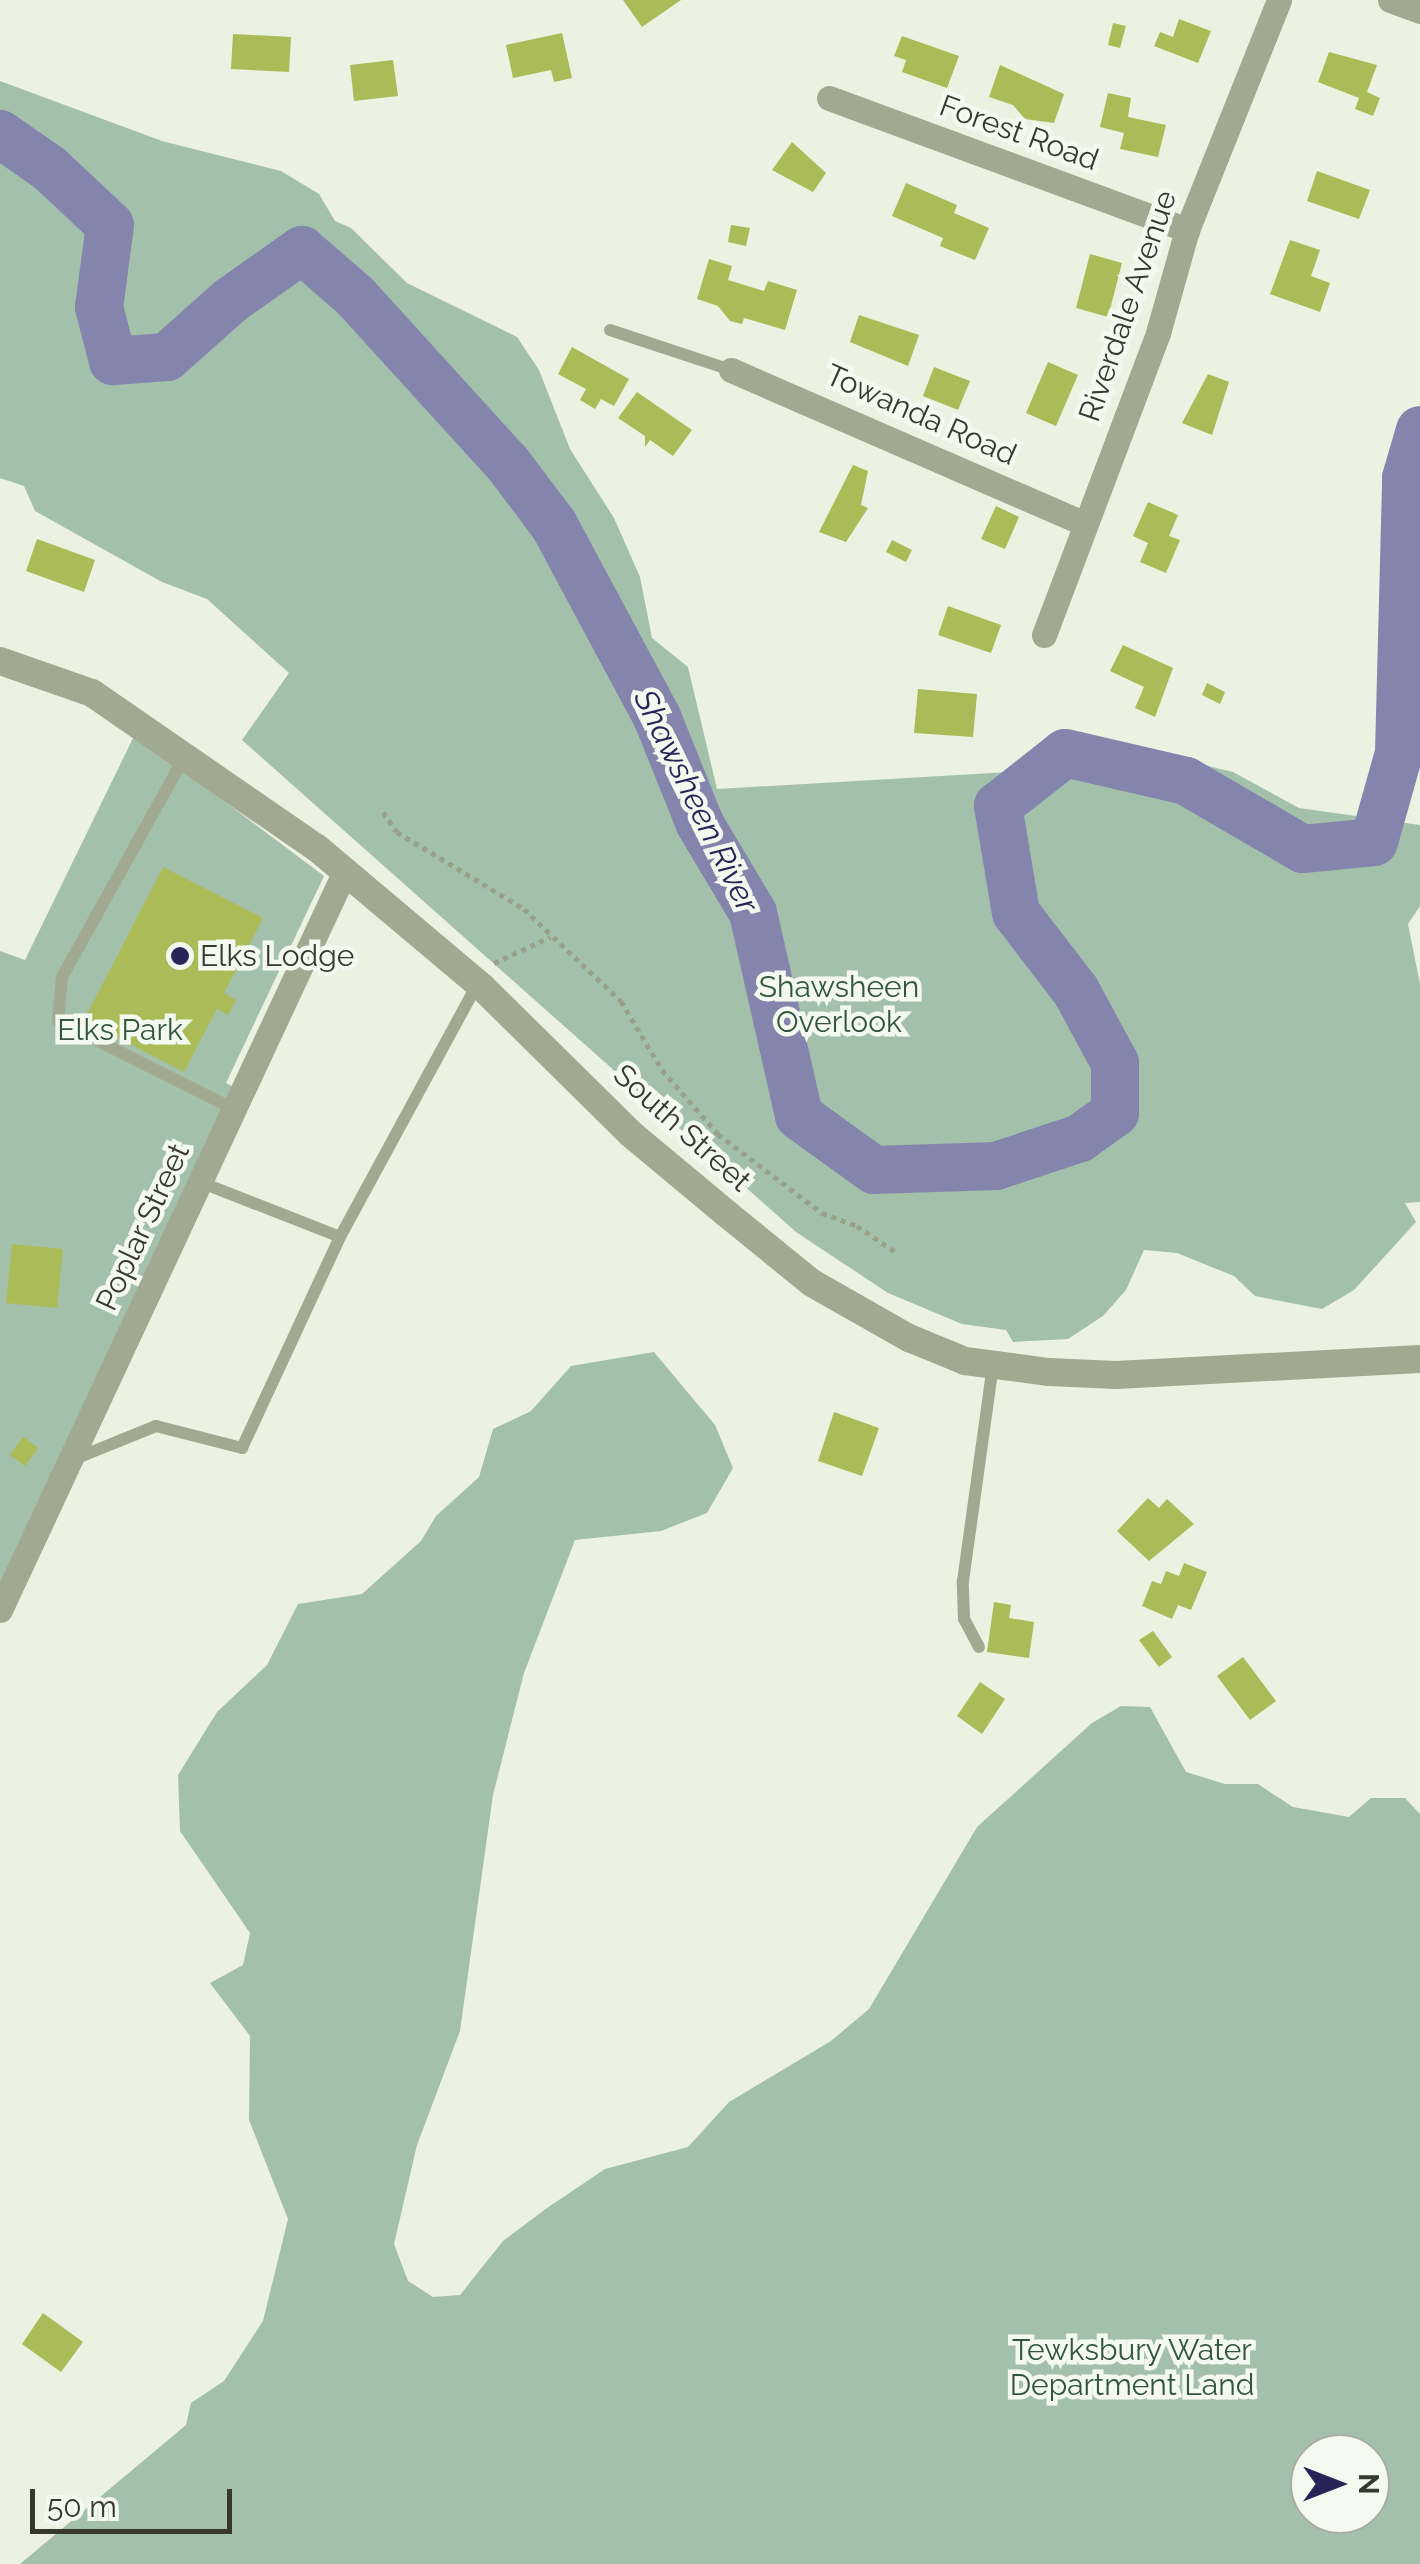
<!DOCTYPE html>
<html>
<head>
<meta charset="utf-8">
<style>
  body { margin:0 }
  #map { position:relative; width:1420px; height:2564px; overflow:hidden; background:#ebf2e2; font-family:Raleway,sans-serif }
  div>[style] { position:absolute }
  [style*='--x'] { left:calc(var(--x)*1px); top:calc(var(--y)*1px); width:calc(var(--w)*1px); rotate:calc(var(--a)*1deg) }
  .green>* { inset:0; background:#a3c0ab }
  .river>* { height:48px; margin:-24px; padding:0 24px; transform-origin:24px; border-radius:24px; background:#8485ac }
  .building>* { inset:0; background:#aabb57 }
  .path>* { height:5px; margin-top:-2.5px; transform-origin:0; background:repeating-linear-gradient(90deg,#98a188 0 5px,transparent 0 10px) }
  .service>* { height:12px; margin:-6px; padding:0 6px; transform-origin:6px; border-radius:6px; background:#a1a992 }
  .minor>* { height:25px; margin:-12.5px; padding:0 12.5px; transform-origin:12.5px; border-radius:12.5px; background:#a1a992 }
  .tertiary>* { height:28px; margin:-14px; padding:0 14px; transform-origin:14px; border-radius:14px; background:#a1a992 }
  .dots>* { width:28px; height:28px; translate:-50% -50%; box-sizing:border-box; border:5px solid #f4f9ef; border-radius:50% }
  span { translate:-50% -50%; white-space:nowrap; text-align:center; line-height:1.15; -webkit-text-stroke:9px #f4f9ef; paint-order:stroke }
  .street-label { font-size:30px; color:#36392c }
  .poi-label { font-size:30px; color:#36392c }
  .left { translate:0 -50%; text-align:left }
  .park-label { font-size:30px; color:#32553d }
  .water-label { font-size:32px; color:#252557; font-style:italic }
  .north { position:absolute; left:1290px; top:2434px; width:100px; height:100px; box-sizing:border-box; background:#f4f9ef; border:2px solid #a8aca1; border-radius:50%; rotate:90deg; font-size:28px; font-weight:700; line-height:40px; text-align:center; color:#36392c }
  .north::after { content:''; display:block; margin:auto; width:35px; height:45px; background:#252557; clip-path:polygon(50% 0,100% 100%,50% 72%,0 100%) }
  .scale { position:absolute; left:30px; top:2489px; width:202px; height:45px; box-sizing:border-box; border:5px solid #36392c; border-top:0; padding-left:12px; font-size:30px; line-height:35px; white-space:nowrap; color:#36392c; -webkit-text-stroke:8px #f4f9ef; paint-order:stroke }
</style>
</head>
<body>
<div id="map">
  <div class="green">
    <i style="clip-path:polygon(0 81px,162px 141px,281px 171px,319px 194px,335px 221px,351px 228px,407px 283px,517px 337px,539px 370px,570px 449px,614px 518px,640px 577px,652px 638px,688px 667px,717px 789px,1009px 772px,1108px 742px,1233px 772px,1299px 808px,1420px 825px,1420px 906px,1408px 924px,1420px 984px,1420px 1202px,1405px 1203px,1416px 1222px,1354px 1290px,1322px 1309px,1255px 1296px,1234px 1276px,1177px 1253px,1144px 1250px,1126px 1290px,1103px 1316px,1068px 1339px,1013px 1342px,1006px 1330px,962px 1324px,888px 1293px,796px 1232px,242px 740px,289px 673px,207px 599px,162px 582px,35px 511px,24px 486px,0 478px)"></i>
    <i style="clip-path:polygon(135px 734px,324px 876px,226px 1083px,242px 1092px,0 1591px,0 951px,25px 960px)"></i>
    <i style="clip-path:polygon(evenodd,654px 1352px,715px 1425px,733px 1468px,707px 1513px,661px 1531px,575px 1540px,524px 1673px,493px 1795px,460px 2031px,417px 2145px,394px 2244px,408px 2281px,433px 2297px,460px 2295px,503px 2241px,547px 2208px,605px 2169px,688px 2147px,729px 2102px,831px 2041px,869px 2009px,977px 1827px,1092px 1723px,1121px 1706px,1150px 1707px,1186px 1772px,1225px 1784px,1258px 1784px,1293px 1807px,1349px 1817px,1371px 1798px,1405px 1798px,1420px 1814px,1420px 2564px,20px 2564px,186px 2425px,191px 2403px,224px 2381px,263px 2321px,288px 2219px,249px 2120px,250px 2036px,210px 1983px,243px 1965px,250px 1933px,180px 1831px,178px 1775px,217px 1712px,267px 1665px,298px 1604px,362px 1594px,421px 1541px,436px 1516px,479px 1477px,493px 1429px,531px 1411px,571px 1366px,654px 1352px,1310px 2454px,1370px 2454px,1370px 2514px,1310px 2514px,1310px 2454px)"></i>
  </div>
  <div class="river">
    <i style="--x:0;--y:134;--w:60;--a:34.8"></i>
    <i style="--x:49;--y:168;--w:83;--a:43.1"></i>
    <i style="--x:110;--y:225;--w:83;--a:97.6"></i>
    <i style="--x:99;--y:307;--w:56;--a:75.5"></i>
    <i style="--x:113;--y:361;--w:54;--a:-4.2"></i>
    <i style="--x:167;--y:357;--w:86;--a:-41.7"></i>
    <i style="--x:231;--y:300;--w:87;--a:-35.2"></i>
    <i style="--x:302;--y:250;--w:70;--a:41"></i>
    <i style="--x:355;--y:296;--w:227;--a:47.7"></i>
    <i style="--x:508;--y:464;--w:76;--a:53"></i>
    <i style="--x:554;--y:525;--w:218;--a:61.8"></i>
    <i style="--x:657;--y:717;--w:115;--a:68.1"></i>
    <i style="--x:700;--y:824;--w:104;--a:59.2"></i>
    <i style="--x:753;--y:913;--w:208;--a:77.2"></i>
    <i style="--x:799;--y:1116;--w:92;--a:35.8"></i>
    <i style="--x:874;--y:1170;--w:122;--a:-1.9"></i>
    <i style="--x:996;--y:1166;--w:89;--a:-18.4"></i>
    <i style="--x:1080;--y:1138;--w:43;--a:-35.5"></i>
    <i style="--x:1115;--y:1113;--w:50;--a:-90"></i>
    <i style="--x:1115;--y:1063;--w:82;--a:-118.4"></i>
    <i style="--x:1076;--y:991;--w:98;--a:-127.6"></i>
    <i style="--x:1016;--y:913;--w:109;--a:-99.5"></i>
    <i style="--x:998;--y:806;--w:85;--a:-38.3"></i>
    <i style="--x:1065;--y:753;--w:124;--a:13"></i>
    <i style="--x:1186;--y:781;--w:135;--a:30.2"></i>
    <i style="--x:1303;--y:849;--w:71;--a:-5.6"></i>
    <i style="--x:1374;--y:842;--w:92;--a:-74.3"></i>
    <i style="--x:1399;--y:753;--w:275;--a:-88.5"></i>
    <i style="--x:1406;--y:478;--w:50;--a:-73.7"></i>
  </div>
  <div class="building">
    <i style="clip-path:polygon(623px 0,681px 0,642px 27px)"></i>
    <i style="clip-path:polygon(1179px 19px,1211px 31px,1198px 63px,1154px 46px,1160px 32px,1173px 37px)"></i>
    <i style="clip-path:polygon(1113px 23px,1126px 26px,1120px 48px,1108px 45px)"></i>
    <i style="clip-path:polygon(562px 33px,572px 78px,554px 82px,551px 70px,513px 78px,506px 45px)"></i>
    <i style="clip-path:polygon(233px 34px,291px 37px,289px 72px,231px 69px)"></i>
    <i style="clip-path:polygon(902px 36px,959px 56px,947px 88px,902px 72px,906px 60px,894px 56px)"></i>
    <i style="clip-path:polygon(1329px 52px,1377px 65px,1367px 92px,1380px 98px,1373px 116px,1355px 109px,1359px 98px,1318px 82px)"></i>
    <i style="clip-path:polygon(393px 60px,398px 96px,354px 101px,350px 65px)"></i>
    <i style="clip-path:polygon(1000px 65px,1064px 94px,1054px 123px,1025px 119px,1013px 105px,989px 97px)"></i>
    <i style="clip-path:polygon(1108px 93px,1131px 98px,1128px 117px,1166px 125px,1158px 157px,1120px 149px,1124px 133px,1100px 127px)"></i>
    <i style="clip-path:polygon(792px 142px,826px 173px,813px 192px,772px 170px)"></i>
    <i style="clip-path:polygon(1317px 171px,1370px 190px,1359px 219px,1307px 201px)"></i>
    <i style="clip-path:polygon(906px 183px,957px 205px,954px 213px,989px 228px,975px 260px,940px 246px,943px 238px,892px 216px)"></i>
    <i style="clip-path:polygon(731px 225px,750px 228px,746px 246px,728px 242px)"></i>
    <i style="clip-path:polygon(1290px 240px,1320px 250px,1311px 276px,1330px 283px,1320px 312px,1270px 294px)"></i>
    <i style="clip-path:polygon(1090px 254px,1122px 263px,1108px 317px,1076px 308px)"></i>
    <i style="clip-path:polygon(709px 259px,732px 266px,728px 280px,764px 291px,768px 281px,797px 290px,785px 330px,744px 318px,742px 324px,730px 321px,718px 306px,697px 299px)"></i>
    <i style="clip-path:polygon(859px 315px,919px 335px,908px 366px,850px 342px)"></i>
    <i style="clip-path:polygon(572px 347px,629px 379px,614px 406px,601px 399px,595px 409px,580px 400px,586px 389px,558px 374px)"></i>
    <i style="clip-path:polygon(1048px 362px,1078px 375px,1056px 426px,1026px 413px)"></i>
    <i style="clip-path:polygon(934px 367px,970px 381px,958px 410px,923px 396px)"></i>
    <i style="clip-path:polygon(1208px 374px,1229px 382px,1212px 435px,1182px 423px)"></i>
    <i style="clip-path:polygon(637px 392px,692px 430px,673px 456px,650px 440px,645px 447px,645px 436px,618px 418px)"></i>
    <i style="clip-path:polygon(853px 465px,868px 471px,861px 505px,868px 508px,846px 542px,819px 532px)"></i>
    <i style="clip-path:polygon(1148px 502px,1178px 515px,1169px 536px,1180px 540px,1166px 573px,1140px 562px,1148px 543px,1133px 536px)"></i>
    <i style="clip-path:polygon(996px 506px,1019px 517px,1005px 549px,981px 539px)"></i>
    <i style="clip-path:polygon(37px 539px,95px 560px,84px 592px,26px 571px)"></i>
    <i style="clip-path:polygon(892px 540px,912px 550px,906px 562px,886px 552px)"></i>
    <i style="clip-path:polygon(948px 606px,1001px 625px,991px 653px,938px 635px)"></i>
    <i style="clip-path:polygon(1123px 645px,1173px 668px,1155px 717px,1135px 708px,1144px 687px,1110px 671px)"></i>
    <i style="clip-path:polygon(1207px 683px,1225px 692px,1220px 704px,1202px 695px)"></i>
    <i style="clip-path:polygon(918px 689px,977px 694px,973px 737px,914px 733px)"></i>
    <i style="clip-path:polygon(163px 867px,263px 918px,224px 993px,236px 1000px,228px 1015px,217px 1009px,184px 1072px,84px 1020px)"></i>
    <i style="clip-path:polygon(12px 1244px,63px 1249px,57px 1308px,6px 1303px)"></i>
    <i style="clip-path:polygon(834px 1412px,879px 1428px,862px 1476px,818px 1461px)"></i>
    <i style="clip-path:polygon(23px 1437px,38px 1448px,25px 1466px,10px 1455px)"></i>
    <i style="clip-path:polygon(1148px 1498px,1159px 1508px,1167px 1499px,1194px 1524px,1149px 1561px,1117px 1531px)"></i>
    <i style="clip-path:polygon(1184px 1563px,1207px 1572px,1191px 1610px,1178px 1605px,1172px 1619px,1142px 1606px,1152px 1581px,1161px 1584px,1166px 1571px,1179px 1576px)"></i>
    <i style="clip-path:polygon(994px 1602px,1011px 1605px,1009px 1618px,1034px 1622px,1029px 1658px,987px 1652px)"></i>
    <i style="clip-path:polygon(1153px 1631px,1172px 1657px,1159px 1667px,1139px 1640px)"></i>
    <i style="clip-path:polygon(1243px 1657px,1276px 1701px,1250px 1720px,1217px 1676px)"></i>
    <i style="clip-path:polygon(980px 1682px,1005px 1699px,982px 1734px,957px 1716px)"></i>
    <i style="clip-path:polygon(43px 2313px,83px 2342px,61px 2372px,22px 2344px)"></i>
  </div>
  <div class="path">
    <i style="--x:383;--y:812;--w:24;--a:55"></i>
    <i style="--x:397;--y:832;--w:149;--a:31.2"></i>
    <i style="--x:524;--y:909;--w:134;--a:43.5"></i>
    <i style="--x:621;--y:1001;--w:80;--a:59.3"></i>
    <i style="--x:662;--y:1070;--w:85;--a:48.8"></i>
    <i style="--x:718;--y:1134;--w:131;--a:37.2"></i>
    <i style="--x:822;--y:1213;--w:37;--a:20"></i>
    <i style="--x:857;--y:1226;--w:48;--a:34"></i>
    <i style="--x:494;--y:963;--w:62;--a:-24.9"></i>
  </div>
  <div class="service">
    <i style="--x:610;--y:330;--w:127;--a:18.3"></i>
    <i style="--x:185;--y:756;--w:253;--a:119.1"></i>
    <i style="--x:62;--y:977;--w:44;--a:95.2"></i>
    <i style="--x:58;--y:1021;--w:197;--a:26.6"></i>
    <i style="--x:200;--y:1182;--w:150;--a:21.4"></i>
    <i style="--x:340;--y:1237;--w:289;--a:-61.5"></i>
    <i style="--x:72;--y:1460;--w:91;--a:-22"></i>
    <i style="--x:156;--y:1426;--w:89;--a:14.3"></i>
    <i style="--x:242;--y:1448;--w:233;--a:-65.1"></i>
    <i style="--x:979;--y:1647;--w:32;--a:-118"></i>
    <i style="--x:964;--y:1619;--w:38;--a:-92"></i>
    <i style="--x:963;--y:1581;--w:218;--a:-82.1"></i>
  </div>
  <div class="minor">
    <i style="--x:1390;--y:0;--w:32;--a:20"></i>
    <i style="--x:829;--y:98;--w:382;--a:20.2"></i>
    <i style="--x:731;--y:370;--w:384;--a:23.5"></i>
    <i style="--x:1044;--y:635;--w:323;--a:-69.3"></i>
    <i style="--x:1158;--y:333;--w:107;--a:-74.3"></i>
    <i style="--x:1187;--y:230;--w:248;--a:-68.2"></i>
    <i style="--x:0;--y:1610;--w:816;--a:-64.97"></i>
  </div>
  <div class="tertiary">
    <i style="--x:0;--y:661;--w:97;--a:19.2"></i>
    <i style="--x:92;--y:693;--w:273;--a:34.6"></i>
    <i style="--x:317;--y:848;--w:216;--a:40.1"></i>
    <i style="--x:482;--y:987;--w:209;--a:44.6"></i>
    <i style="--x:631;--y:1134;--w:125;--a:39.8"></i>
    <i style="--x:727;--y:1214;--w:109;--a:39.1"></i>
    <i style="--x:812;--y:1283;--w:112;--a:29.6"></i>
    <i style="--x:909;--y:1338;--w:61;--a:22.3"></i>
    <i style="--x:965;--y:1361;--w:85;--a:7.5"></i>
    <i style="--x:1049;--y:1372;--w:67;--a:2.6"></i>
    <i style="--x:1116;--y:1375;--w:304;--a:-3"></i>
  </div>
  <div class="dots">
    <i style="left:180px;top:956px;background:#252557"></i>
  </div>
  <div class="street-label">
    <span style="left:1019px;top:133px;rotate:20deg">Forest Road</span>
    <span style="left:1128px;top:306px;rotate:-71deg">Riverdale Avenue</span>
    <span style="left:921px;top:415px;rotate:24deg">Towanda Road</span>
    <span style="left:682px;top:1128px;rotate:42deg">South Street</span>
    <span style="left:143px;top:1227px;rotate:-65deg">Poplar Street</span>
  </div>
  <div class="poi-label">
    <span class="left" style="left:200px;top:956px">Elks Lodge</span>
  </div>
  <div class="park-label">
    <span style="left:839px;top:1004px">Shawsheen<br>Overlook</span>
    <span style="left:120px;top:1030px">Elks Park</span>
    <span style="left:1132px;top:2367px">Tewksbury Water<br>Department Land</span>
  </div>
  <div class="water-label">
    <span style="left:696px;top:801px;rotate:64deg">Shawsheen River</span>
  </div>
  <div class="north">N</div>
  <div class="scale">50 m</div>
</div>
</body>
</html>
